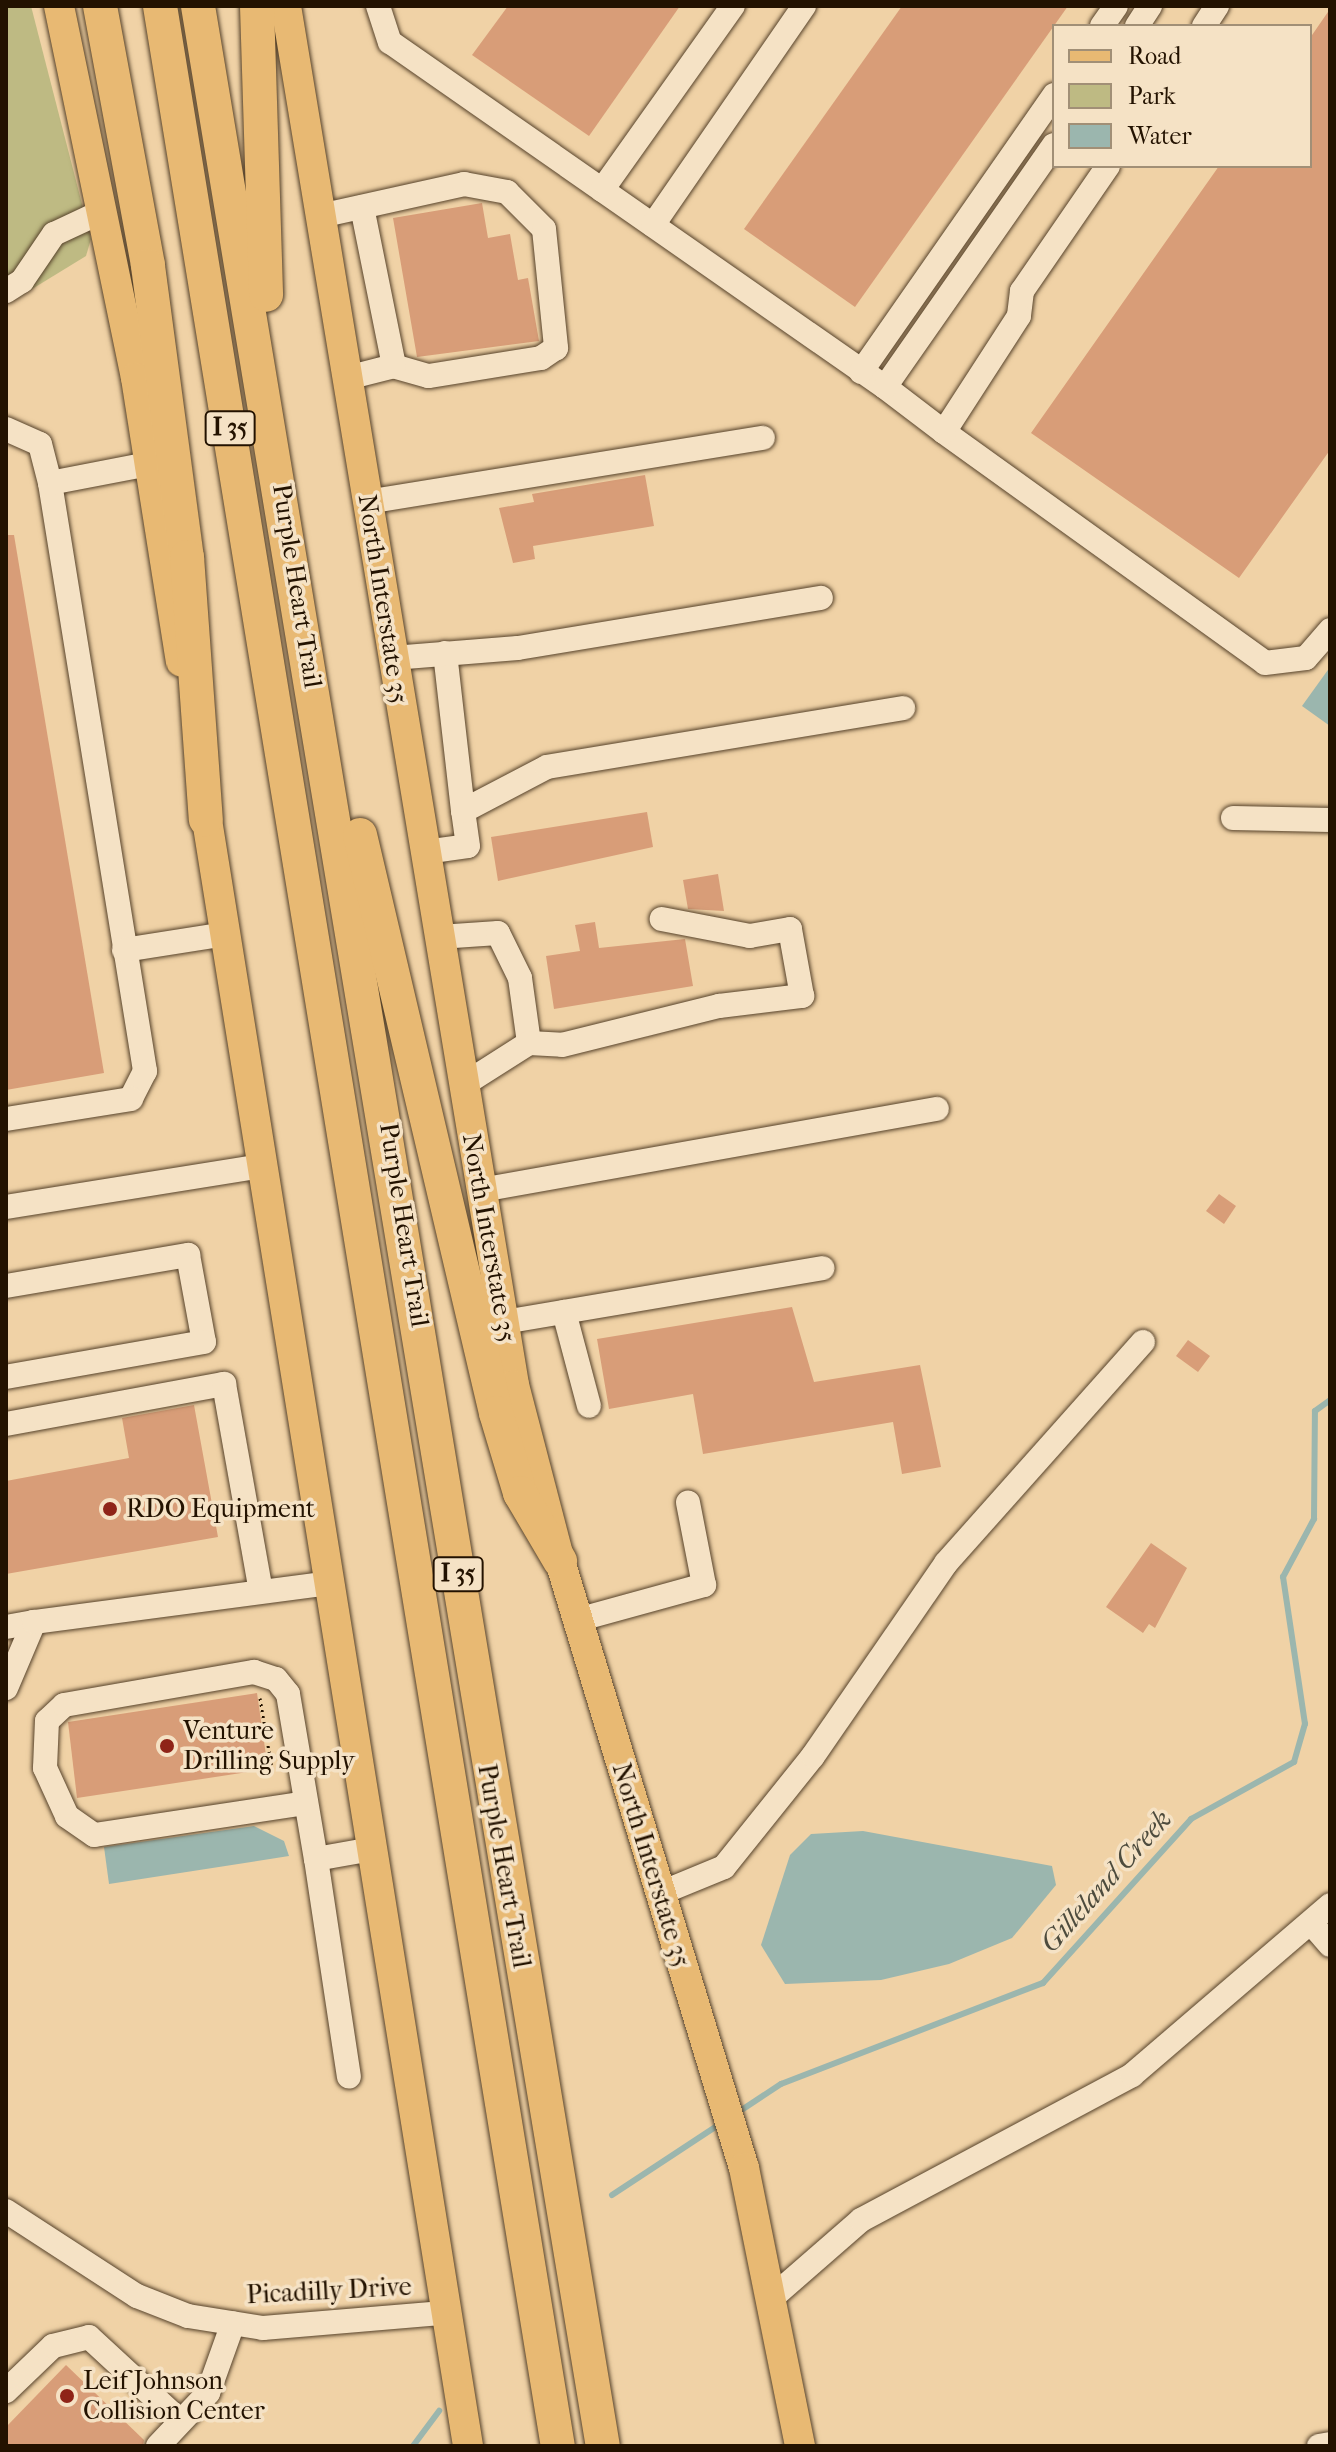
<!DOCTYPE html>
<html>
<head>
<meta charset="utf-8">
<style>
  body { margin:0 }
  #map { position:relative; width:1336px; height:2452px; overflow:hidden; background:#f0d2a6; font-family:"IM FELL French Canon",serif }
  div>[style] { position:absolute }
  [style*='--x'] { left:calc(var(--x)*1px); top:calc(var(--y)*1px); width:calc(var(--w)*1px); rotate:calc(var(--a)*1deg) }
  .green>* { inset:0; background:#beba83 }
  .water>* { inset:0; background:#9bb6ae }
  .stream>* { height:6px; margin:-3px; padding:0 3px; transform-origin:3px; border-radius:3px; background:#9bb6ae }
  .building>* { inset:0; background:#d89d78 }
  .path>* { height:3px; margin-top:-1.5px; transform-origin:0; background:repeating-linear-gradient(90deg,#231200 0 2px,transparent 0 6px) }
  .roads { filter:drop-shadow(0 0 2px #56422a) drop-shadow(0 0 2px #56422a) }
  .minor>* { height:24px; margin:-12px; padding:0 12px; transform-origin:12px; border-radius:12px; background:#f5e2c5 }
  .major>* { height:30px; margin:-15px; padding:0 15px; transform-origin:15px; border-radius:15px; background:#e8b973 }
  .highway>* { height:34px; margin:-17px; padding:0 17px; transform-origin:17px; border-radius:17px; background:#e8b973 }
  .dots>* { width:22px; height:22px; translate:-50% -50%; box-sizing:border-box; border:4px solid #f5e2c5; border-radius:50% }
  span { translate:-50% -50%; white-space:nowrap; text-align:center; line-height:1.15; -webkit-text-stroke:7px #f5e2c5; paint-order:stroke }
  .shield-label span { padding:2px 6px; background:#f5e2c5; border:2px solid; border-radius:6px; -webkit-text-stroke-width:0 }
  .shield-label { font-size:24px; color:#231200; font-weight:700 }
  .street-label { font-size:26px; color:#231200 }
  .poi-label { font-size:26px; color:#231200 }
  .left { translate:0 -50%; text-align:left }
  .water-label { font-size:28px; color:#4d4b3d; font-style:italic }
  .frame { position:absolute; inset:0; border:8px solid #231200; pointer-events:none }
  .legend { position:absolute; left:1052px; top:24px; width:260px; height:144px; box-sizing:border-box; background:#f5e2c5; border:2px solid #a18f76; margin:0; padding:10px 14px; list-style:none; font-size:24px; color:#231200 }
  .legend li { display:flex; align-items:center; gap:16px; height:40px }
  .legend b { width:40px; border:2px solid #a18f76 }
</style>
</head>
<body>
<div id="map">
  <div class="green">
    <i style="clip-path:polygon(6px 6px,31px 6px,91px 239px,86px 256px,6px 305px)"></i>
  </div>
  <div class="water">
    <i style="clip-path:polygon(1330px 667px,1330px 726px,1302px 706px)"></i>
    <i style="clip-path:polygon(254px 1826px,284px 1841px,289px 1856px,109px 1884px,104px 1847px)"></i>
    <i style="clip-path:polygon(863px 1831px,1052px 1866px,1056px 1885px,1012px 1938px,949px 1964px,881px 1980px,785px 1984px,761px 1945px,790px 1855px,811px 1834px)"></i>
  </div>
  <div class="stream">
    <i style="--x:737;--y:2113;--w:53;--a:-33.4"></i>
    <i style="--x:781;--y:2084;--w:281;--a:-21.1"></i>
    <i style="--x:1043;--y:1983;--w:221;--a:-47.9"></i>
    <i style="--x:1191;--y:1819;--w:118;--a:-29"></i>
    <i style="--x:1294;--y:1762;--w:40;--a:-74"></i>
    <i style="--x:1305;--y:1724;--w:149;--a:-98.5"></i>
    <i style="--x:1283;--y:1577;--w:66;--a:-61.9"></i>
    <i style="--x:1314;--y:1519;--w:108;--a:-89.5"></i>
    <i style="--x:1315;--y:1411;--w:19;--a:-36"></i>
    <i style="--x:612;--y:2195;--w:131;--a:-33.4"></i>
    <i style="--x:413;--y:2446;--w:44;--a:-53.4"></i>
  </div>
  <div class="building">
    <i style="clip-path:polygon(508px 6px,680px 6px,589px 136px,472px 55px)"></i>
    <i style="clip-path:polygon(902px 6px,1068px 6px,855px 307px,744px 229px)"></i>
    <i style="clip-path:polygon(1330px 9px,1330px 450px,1239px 578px,1031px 433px,1219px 166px,1310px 166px,1310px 38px)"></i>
    <i style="clip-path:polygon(482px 203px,488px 238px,510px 234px,518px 280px,528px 278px,539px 341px,417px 357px,393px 218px)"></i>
    <i style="clip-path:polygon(645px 475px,654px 526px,533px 546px,535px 559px,513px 563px,499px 508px,534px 502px,532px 494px)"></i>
    <i style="clip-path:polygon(6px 535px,14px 535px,104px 1073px,6px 1090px)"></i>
    <i style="clip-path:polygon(647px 812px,653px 847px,498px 881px,491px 837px)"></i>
    <i style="clip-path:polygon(718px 874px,724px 911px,688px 909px,683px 880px)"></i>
    <i style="clip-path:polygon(595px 922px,599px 948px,685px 939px,693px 986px,554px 1009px,546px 956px,580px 951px,575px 925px)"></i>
    <i style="clip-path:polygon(1219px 1194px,1236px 1206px,1224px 1224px,1206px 1211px)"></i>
    <i style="clip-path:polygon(792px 1307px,814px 1382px,920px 1365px,941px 1467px,902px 1474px,893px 1422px,703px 1454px,693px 1394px,609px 1409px,597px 1339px)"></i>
    <i style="clip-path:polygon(1188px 1340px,1210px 1356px,1198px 1372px,1176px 1356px)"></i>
    <i style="clip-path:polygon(194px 1405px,218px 1537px,6px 1574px,6px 1481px,129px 1458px,122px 1418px)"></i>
    <i style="clip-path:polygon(1151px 1543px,1187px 1568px,1155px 1628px,1149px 1624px,1143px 1633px,1106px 1607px)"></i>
    <i style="clip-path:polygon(257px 1693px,268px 1769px,77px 1798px,68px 1722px)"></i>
    <i style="clip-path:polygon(66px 2365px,144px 2440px,143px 2446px,6px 2446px,6px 2427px)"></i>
  </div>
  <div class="path">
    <i style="--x:260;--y:1698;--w:72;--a:80.4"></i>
  </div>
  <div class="roads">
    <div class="minor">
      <i style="--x:378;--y:6;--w:38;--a:72"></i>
      <i style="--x:390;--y:42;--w:603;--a:34.88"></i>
      <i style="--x:1102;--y:26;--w:24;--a:-55"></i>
      <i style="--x:1137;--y:26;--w:24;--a:-57"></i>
      <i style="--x:1204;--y:26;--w:24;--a:-57"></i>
      <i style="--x:1108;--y:166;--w:152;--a:124.5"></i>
      <i style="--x:1022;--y:291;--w:25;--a:97"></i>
      <i style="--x:1019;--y:316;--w:138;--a:122.9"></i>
      <i style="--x:944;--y:432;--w:395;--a:35.7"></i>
      <i style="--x:1265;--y:663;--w:41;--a:-7"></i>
      <i style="--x:1306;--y:658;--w:37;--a:-49"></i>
      <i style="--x:602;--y:190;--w:226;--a:-54.6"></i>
      <i style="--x:362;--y:207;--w:162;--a:78.6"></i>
      <i style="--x:320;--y:216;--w:148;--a:-12.5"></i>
      <i style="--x:464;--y:184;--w:44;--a:10.5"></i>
      <i style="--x:507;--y:192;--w:52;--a:45"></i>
      <i style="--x:544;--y:229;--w:120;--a:84.2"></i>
      <i style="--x:556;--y:348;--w:18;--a:146"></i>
      <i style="--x:541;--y:358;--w:114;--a:170.9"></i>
      <i style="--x:428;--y:376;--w:35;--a:-164"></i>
      <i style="--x:394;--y:366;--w:49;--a:165.7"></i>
      <i style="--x:653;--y:225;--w:266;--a:-55.4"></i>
      <i style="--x:6;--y:291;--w:19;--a:-32"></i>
      <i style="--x:22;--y:281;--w:57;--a:-55.8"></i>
      <i style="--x:54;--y:234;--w:54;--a:-25.1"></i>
      <i style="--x:861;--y:372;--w:338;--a:-55.1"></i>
      <i style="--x:6;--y:429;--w:37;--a:24"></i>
      <i style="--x:40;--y:444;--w:40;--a:75.6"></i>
      <i style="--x:50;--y:483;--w:596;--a:80.82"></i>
      <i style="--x:145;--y:1071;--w:31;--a:117"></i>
      <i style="--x:131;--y:1099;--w:127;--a:170.9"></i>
      <i style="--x:944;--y:432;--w:74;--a:-142.7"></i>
      <i style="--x:885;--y:387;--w:295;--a:-55.1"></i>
      <i style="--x:50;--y:483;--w:101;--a:-10.9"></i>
      <i style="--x:367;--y:502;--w:401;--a:-9.2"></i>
      <i style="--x:445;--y:653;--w:159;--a:83.5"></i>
      <i style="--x:393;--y:658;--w:125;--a:-4.6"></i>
      <i style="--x:518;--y:648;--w:307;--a:-9.4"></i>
      <i style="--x:1233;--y:818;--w:97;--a:1.2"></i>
      <i style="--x:425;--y:852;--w:43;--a:-7.9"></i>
      <i style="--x:468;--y:846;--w:35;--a:-98"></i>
      <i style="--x:463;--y:811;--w:95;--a:-27.6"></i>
      <i style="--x:547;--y:767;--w:361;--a:-9.4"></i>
      <i style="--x:439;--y:937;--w:59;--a:-3.9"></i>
      <i style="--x:498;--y:933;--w:50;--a:63.9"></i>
      <i style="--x:520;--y:978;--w:66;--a:82.1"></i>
      <i style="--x:529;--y:1043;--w:33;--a:3"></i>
      <i style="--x:562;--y:1045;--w:162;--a:-14"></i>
      <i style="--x:719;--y:1006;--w:84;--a:-6.9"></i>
      <i style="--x:802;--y:996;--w:68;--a:-100.2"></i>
      <i style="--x:790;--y:929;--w:41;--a:170.1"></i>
      <i style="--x:750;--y:936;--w:90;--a:-169.1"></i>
      <i style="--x:124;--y:950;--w:103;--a:-8.9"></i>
      <i style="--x:463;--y:1085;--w:78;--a:-32.5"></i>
      <i style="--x:481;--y:1190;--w:463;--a:-10.1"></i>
      <i style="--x:6;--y:1207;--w:259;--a:-9.1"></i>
      <i style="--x:6;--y:1286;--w:185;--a:-9.7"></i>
      <i style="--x:188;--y:1255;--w:88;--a:79.6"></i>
      <i style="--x:204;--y:1342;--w:201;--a:170"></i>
      <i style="--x:564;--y:1312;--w:97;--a:75.1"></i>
      <i style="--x:504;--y:1322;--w:323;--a:-9.6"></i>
      <i style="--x:6;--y:1424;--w:222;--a:-10.4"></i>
      <i style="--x:224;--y:1384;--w:210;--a:79.9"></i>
      <i style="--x:577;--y:1620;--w:132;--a:-15.4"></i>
      <i style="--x:704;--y:1585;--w:84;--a:-101"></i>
      <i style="--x:6;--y:1627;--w:28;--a:-10"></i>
      <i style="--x:6;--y:1688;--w:72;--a:-67"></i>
      <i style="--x:34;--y:1622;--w:299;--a:-7.5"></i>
      <i style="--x:306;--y:1803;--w:214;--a:171.4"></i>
      <i style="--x:94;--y:1835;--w:33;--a:-145"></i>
      <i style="--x:67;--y:1816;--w:53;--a:-114.6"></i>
      <i style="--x:45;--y:1768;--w:47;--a:-87.6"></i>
      <i style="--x:47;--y:1721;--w:23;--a:-43"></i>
      <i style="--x:64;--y:1705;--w:193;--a:-9.9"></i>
      <i style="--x:254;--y:1672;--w:23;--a:18"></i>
      <i style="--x:276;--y:1679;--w:19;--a:51"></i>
      <i style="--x:288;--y:1694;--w:167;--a:80.4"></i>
      <i style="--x:316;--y:1859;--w:57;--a:-10.1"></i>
      <i style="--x:316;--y:1859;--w:220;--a:81.4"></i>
      <i style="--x:661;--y:1893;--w:68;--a:-22.4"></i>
      <i style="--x:724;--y:1867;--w:142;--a:-51.3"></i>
      <i style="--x:813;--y:1756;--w:234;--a:-55.4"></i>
      <i style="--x:946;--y:1563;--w:296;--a:-48.3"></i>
      <i style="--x:1311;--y:1923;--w:29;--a:49"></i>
      <i style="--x:6;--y:2211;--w:156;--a:33"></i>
      <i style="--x:137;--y:2296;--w:55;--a:21.4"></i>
      <i style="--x:188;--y:2316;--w:76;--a:9.1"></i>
      <i style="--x:263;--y:2328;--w:181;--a:-4.8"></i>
      <i style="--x:775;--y:2295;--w:114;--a:-41.1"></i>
      <i style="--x:861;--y:2220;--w:307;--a:-28.1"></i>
      <i style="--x:1132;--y:2075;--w:261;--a:-40.6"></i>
      <i style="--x:6;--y:2391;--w:65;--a:-43.8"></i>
      <i style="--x:53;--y:2346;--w:37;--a:-14"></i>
      <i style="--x:89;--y:2337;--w:124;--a:42.7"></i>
      <i style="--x:158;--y:2446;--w:73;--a:-46.7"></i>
      <i style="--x:208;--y:2393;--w:74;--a:-70.3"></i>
      <i style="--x:1319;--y:2446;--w:11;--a:-10"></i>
    </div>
    <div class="major">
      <i style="--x:59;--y:6;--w:380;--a:78.3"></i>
      <i style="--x:136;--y:378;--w:287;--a:81"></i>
      <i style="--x:286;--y:6;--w:1398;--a:80.61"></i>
      <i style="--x:514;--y:1385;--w:182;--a:75.4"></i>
      <i style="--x:560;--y:1561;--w:634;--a:73.14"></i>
      <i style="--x:744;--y:2168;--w:284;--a:78.6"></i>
      <i style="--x:203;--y:795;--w:1672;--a:80.88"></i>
    </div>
    <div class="highway">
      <i style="--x:100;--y:6;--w:264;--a:79.5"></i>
      <i style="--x:148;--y:266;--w:294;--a:82.4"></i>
      <i style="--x:187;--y:557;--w:263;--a:85.9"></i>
      <i style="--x:160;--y:6;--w:2472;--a:80.74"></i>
      <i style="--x:198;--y:6;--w:2473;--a:80.58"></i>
      <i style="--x:257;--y:6;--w:289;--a:88.2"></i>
      <i style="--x:360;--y:835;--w:594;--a:76.76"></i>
      <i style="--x:496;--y:1413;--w:84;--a:73.3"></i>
      <i style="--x:520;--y:1493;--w:79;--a:59.5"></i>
    </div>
  </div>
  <div class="dots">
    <i style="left:110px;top:1509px;background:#8f2418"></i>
    <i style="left:167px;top:1746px;background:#8f2418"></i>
    <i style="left:67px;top:2396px;background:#8f2418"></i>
  </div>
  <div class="shield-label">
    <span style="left:230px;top:428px">I 35</span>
    <span style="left:458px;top:1574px">I 35</span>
  </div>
  <div class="street-label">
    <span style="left:297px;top:586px;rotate:81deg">Purple Heart Trail</span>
    <span style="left:383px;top:599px;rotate:81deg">North Interstate 35</span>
    <span style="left:404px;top:1225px;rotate:81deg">Purple Heart Trail</span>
    <span style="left:489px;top:1238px;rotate:80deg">North Interstate 35</span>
    <span style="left:651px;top:1865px;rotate:73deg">North Interstate 35</span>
    <span style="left:504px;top:1866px;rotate:80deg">Purple Heart Trail</span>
    <span style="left:329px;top:2291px;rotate:-3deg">Picadilly Drive</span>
  </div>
  <div class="poi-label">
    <span class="left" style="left:126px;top:1509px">RDO Equipment</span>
    <span class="left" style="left:183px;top:1746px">Venture<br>Drilling Supply</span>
    <span class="left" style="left:83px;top:2396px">Leif Johnson<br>Collision Center</span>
  </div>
  <div class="water-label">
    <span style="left:1106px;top:1881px;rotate:-48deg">Gilleland Creek</span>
  </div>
  <div class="frame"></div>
  <ul class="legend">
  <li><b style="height:10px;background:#e8b973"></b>Road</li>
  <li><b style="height:22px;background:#beba83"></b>Park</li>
  <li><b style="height:22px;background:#9bb6ae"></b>Water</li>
  </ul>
</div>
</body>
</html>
